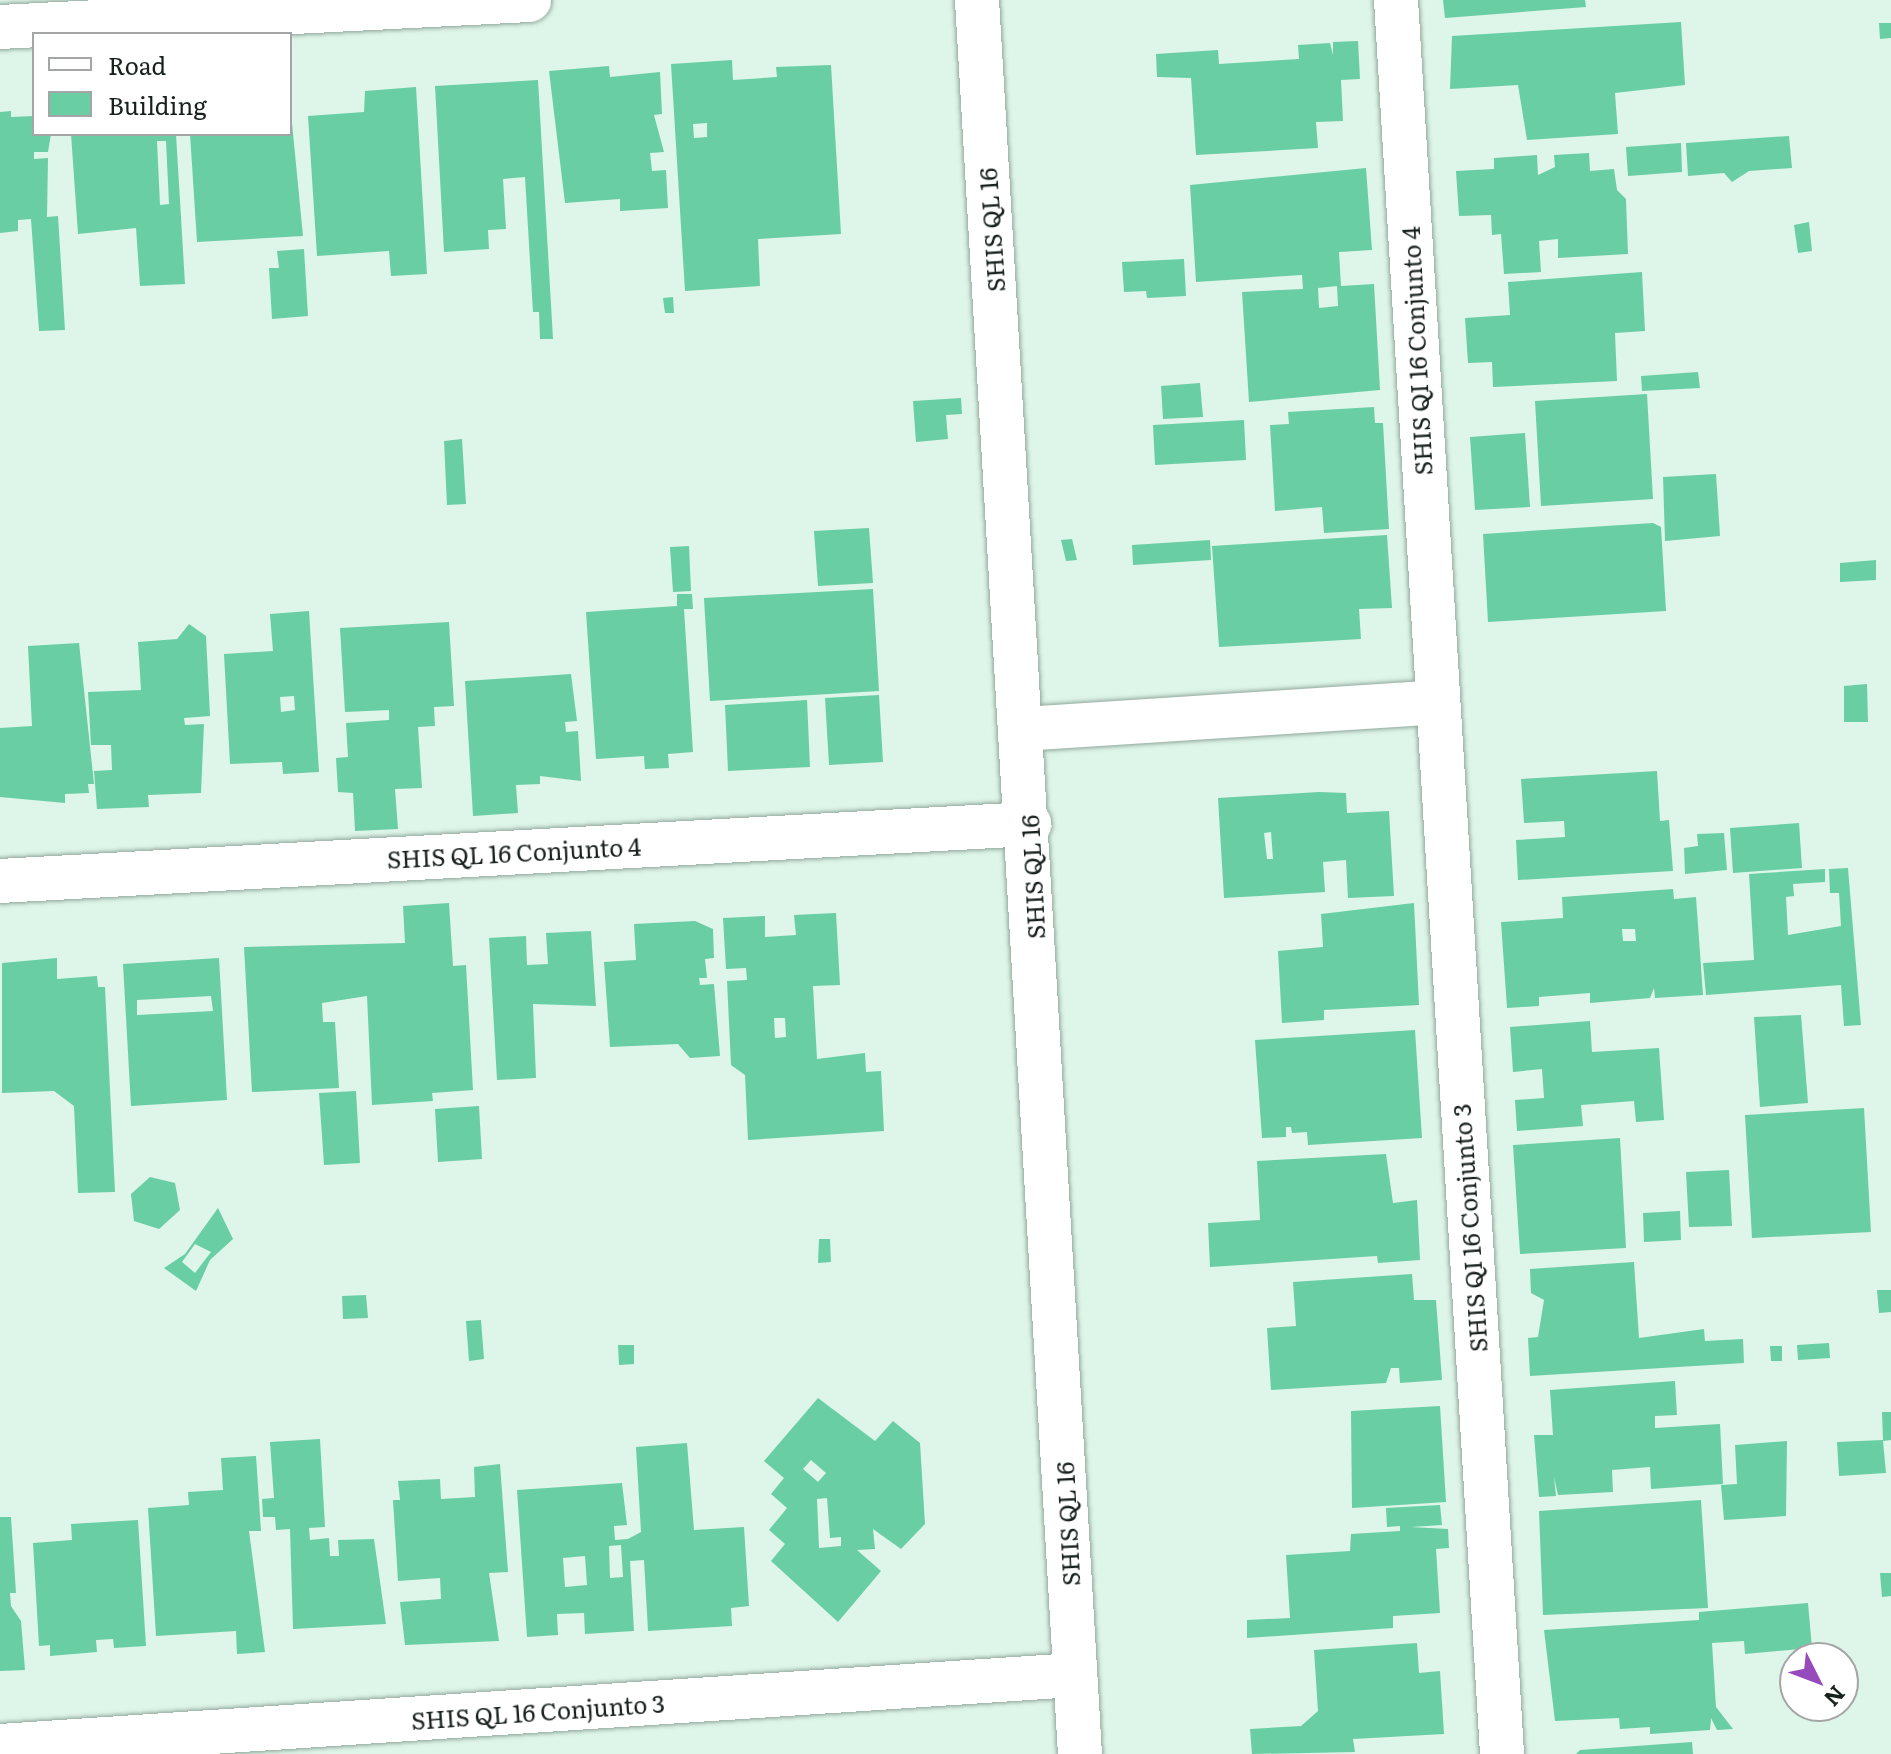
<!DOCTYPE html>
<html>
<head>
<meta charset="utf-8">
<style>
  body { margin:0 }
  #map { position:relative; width:1891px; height:1754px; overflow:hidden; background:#def5e9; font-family:Literata,serif }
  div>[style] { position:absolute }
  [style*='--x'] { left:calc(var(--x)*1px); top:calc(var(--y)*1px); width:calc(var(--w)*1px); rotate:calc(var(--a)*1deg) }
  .building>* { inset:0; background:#69cea3 }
  .roads { filter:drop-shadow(0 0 2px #92a89d) drop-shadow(0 0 2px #92a89d) }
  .minor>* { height:44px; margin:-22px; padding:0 22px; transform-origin:22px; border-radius:22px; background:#fff }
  span { translate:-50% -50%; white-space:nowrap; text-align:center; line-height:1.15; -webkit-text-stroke:6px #fff; paint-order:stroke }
  .street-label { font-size:24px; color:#19211d }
  .legend { position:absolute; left:32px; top:32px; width:260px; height:104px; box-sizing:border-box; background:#fff; border:2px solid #a3a6a5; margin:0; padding:10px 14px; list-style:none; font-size:24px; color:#19211d }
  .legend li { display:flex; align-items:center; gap:16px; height:40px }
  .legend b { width:40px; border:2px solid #a3a6a5 }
  .north { position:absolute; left:1779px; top:1642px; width:80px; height:80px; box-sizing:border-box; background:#fff; border:2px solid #a3a6a5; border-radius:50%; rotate:132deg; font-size:22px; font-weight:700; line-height:32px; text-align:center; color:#19211d }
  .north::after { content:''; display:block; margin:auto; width:28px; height:36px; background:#974abb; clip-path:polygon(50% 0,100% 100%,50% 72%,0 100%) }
</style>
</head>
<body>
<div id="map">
  <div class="building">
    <i style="clip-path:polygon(1443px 0,1585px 0,1586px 7px,1445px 18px)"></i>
    <i style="clip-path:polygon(1681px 22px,1685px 85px,1615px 93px,1618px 134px,1527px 140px,1518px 85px,1450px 89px,1452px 36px)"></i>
    <i style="clip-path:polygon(1879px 23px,1891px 23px,1891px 38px,1880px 39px)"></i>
    <i style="clip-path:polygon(1358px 41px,1360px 79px,1341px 80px,1343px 121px,1316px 122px,1318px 148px,1196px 155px,1191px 78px,1157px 77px,1156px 54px,1218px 50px,1219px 64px,1299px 59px,1298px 45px,1330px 43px,1333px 55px,1333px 42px)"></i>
    <i style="clip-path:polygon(evenodd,732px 60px,733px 80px,777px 77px,776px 67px,831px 65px,841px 234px,758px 239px,760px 286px,685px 291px,671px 64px,732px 60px,707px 123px,707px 137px,694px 138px,693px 124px,707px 123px)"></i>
    <i style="clip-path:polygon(609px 66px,610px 77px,660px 72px,662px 114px,654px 115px,664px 152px,650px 153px,652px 171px,666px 170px,668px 208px,620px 211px,620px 199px,565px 203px,549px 71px)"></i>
    <i style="clip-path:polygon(538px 80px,553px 339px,540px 339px,539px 312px,533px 312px,525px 177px,503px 179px,506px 229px,488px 230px,489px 249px,444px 252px,435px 86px)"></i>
    <i style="clip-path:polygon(416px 87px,427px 274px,391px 276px,389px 251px,317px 256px,308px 116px,364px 112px,365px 91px)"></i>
    <i style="clip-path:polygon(11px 111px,11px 117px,34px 116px,34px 134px,51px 134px,48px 152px,34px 152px,34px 159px,48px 158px,47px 217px,58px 216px,65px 330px,39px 331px,31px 219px,18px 220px,18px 231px,0 233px,0 112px)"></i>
    <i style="clip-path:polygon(292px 123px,303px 236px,197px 242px,190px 134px,290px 134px)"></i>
    <i style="clip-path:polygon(evenodd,71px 134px,176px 134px,185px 284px,140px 286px,136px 228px,78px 234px,71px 134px,157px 141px,166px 141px,169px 204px,160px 205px,157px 141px)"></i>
    <i style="clip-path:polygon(1789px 136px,1792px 168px,1749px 171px,1732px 182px,1724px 173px,1688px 176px,1686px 143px)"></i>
    <i style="clip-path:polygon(1681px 143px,1682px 172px,1628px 176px,1626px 147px)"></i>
    <i style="clip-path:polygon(1589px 153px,1590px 171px,1614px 169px,1617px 190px,1626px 199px,1628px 254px,1558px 258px,1558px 239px,1539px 241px,1541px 272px,1504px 274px,1501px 234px,1492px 235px,1491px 215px,1459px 216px,1456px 171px,1494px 169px,1494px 158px,1537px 155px,1538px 175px,1555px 167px,1554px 155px)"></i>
    <i style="clip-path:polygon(evenodd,1366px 168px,1372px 250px,1339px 252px,1341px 286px,1374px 284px,1380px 390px,1249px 402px,1242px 292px,1303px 289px,1302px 275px,1196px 282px,1190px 185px,1366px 168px,1337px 286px,1338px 306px,1319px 308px,1318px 288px,1337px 286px)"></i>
    <i style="clip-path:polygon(1809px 222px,1812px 251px,1798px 253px,1794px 225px)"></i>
    <i style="clip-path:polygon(304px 249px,308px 316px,272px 319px,269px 268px,279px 268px,277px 251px)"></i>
    <i style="clip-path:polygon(1184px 259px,1186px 296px,1147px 298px,1146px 291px,1124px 292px,1122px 262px)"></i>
    <i style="clip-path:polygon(1642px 272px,1645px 331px,1615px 333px,1617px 381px,1493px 387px,1492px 362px,1468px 363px,1465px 318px,1510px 315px,1508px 282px)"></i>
    <i style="clip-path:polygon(673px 297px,674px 313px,665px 313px,663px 298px)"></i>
    <i style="clip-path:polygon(1698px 372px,1700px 388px,1642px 391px,1641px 376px)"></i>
    <i style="clip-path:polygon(1200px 383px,1203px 417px,1163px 419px,1161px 386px)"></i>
    <i style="clip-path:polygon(1647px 394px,1653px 499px,1541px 506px,1535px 401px)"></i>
    <i style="clip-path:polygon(961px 398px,962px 414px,946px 415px,948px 439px,916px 442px,913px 401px)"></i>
    <i style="clip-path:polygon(1374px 407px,1375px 423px,1383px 423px,1389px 529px,1324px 533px,1322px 507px,1275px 511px,1270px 425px,1289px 424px,1288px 412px)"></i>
    <i style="clip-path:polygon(1244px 420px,1246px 460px,1155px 465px,1153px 425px)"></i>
    <i style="clip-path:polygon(1525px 433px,1530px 507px,1475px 510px,1470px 437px)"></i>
    <i style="clip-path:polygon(462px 439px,466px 504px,447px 505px,444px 441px)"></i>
    <i style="clip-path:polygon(1716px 474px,1720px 536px,1665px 541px,1663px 477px)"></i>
    <i style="clip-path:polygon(1653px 523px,1661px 527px,1666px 611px,1488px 622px,1483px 534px)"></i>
    <i style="clip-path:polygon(869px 528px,873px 583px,818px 586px,814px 531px)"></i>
    <i style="clip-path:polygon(1387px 535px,1392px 608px,1359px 609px,1361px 639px,1219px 647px,1212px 546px)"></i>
    <i style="clip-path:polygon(1072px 539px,1077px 560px,1066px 561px,1061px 540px)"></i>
    <i style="clip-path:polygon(1210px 540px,1211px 560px,1133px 565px,1132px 545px)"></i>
    <i style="clip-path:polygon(689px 546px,691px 591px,673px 592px,670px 547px)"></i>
    <i style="clip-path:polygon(1876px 560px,1876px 580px,1840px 582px,1840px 563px)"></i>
    <i style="clip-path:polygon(873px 589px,879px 691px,710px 701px,704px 598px)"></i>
    <i style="clip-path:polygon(677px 594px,692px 594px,693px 609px,684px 609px,693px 752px,668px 754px,669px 768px,645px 769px,644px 756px,596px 759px,586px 612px,677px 606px)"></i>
    <i style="clip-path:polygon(evenodd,309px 611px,319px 772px,283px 774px,282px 762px,230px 764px,224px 654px,273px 651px,270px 614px,309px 611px,294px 696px,295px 710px,281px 712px,280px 697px,294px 696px)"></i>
    <i style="clip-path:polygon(449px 622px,454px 706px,434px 707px,435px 726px,418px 727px,422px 788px,395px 789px,398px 829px,355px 831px,353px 793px,338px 792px,336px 758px,348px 757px,346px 723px,389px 720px,389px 710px,345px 712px,340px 628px)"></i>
    <i style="clip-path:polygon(189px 624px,206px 636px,210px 716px,184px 718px,185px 725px,204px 724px,201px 793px,148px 795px,149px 807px,97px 809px,94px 771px,112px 770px,111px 745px,91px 745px,88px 692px,141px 690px,138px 642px,177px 639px)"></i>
    <i style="clip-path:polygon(79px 643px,94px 784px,88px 784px,89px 793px,65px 794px,65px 803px,0 797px,0 728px,32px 726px,28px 646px)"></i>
    <i style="clip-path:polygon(571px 674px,577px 721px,565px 722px,566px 732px,578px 731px,581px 781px,540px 776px,540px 784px,516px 785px,518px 813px,473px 816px,465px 681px)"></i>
    <i style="clip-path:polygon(1867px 684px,1868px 722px,1844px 722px,1844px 686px)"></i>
    <i style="clip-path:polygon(879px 695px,883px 762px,829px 765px,825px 698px)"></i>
    <i style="clip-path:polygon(807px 700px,810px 767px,728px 771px,725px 705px)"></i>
    <i style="clip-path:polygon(1657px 771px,1660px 821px,1669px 820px,1673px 871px,1518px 880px,1516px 840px,1565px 837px,1564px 821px,1524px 823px,1521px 779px)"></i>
    <i style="clip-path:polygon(evenodd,1319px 792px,1346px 793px,1347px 813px,1389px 811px,1394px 896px,1348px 898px,1346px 860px,1323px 862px,1325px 892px,1224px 898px,1218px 798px,1319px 792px,1271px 832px,1273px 859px,1267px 859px,1264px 833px,1271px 832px)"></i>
    <i style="clip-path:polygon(1799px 823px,1802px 868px,1733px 873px,1730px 828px)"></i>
    <i style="clip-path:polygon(1724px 833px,1727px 870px,1685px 874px,1684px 848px,1698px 846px,1697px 834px)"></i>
    <i style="clip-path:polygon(1848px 868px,1861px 1025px,1844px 1026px,1841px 985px,1706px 995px,1703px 963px,1754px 960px,1749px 874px,1825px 869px,1825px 882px,1793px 884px,1794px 896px,1786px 897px,1788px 935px,1841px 926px,1839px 893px,1830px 893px,1829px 869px)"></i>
    <i style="clip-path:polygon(evenodd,1673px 889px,1674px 899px,1696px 897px,1703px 995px,1655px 998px,1654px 988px,1650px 998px,1590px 1003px,1590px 993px,1539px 997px,1539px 1006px,1507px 1008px,1501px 922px,1563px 918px,1562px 897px,1673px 889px,1622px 929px,1635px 929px,1636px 941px,1623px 941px,1622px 929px)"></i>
    <i style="clip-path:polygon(449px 903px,453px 966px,466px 965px,473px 1090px,432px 1093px,433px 1101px,372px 1105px,367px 996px,322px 1003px,323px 1022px,335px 1022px,339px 1088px,252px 1092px,244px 947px,405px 943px,403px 906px)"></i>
    <i style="clip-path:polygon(1414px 903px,1419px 1005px,1324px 1010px,1324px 1020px,1282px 1023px,1278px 951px,1323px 947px,1321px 914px)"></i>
    <i style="clip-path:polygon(evenodd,836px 913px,840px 985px,813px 986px,817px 1059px,865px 1053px,866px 1072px,881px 1071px,884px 1131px,748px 1140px,745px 1075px,731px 1065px,727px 981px,747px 980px,746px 968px,726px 969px,723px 918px,765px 916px,765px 937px,796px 935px,794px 915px,836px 913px,774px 1018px,785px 1018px,786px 1037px,775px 1038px,774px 1018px)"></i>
    <i style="clip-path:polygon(695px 921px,713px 929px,714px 958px,705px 959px,707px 978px,699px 978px,700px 985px,714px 984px,720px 1056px,690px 1058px,678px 1044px,610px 1047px,604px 962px,636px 960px,634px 924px)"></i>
    <i style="clip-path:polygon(591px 931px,596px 1006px,533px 1004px,536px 1078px,497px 1080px,489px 938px,526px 936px,527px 965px,548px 964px,546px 933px)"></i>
    <i style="clip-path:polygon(57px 958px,57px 979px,97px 976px,98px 987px,105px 987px,115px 1192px,78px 1193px,74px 1106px,54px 1091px,2px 1093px,2px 963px)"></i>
    <i style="clip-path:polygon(evenodd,219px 958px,227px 1100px,131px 1106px,123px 964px,219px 958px,211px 996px,213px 1011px,137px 1015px,137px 1000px,211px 996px)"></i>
    <i style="clip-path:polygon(1801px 1015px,1808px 1103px,1760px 1107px,1754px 1017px)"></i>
    <i style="clip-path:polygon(1590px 1021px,1592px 1052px,1659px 1048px,1664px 1120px,1636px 1122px,1634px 1101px,1581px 1105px,1583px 1126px,1517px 1131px,1515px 1100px,1544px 1098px,1542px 1069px,1513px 1072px,1510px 1027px)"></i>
    <i style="clip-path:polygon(1415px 1030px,1422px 1138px,1308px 1145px,1307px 1132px,1292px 1133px,1291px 1127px,1286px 1127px,1286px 1137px,1262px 1138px,1255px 1040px)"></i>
    <i style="clip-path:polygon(356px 1091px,360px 1163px,324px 1165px,319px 1093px)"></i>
    <i style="clip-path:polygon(479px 1106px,482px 1159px,438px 1162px,435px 1109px)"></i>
    <i style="clip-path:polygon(1864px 1108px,1871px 1232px,1752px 1238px,1745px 1115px)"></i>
    <i style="clip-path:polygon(1620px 1138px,1626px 1248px,1520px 1254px,1513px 1145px)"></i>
    <i style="clip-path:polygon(1386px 1154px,1393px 1203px,1417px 1200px,1420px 1260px,1378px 1263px,1377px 1256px,1210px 1267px,1208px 1223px,1260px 1220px,1257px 1161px)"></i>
    <i style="clip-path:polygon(1729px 1170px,1732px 1226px,1689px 1227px,1686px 1172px)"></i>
    <i style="clip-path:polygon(150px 1177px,175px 1183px,180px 1210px,159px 1229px,134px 1221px,131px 1194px)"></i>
    <i style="clip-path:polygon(evenodd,218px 1208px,233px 1239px,210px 1260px,196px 1291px,164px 1268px,185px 1254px,218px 1208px,195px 1244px,211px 1252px,195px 1273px,182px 1262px,195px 1244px)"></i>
    <i style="clip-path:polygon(1680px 1211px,1681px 1240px,1644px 1242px,1643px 1213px)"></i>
    <i style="clip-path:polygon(819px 1239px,830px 1239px,831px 1262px,818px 1263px)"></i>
    <i style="clip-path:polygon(1634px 1262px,1639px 1338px,1704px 1329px,1705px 1341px,1743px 1339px,1744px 1363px,1530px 1376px,1528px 1338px,1538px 1337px,1544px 1300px,1531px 1293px,1530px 1269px)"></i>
    <i style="clip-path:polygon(1412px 1274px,1414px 1300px,1436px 1300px,1442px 1380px,1400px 1383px,1399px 1368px,1391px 1368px,1386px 1383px,1271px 1390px,1267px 1328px,1296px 1326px,1293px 1282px)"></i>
    <i style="clip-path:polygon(1877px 1290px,1891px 1290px,1891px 1312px,1879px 1313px)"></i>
    <i style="clip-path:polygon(366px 1295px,368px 1318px,343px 1319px,342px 1296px)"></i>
    <i style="clip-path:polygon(481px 1320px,484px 1359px,469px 1361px,466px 1321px)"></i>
    <i style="clip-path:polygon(1829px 1343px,1830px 1358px,1798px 1360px,1797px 1345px)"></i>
    <i style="clip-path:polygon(618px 1345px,634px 1345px,634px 1364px,619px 1365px)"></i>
    <i style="clip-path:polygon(1770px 1346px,1782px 1346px,1782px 1361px,1771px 1361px)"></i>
    <i style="clip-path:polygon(1675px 1381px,1677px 1415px,1655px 1416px,1655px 1428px,1720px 1424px,1723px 1484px,1651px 1489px,1650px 1467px,1612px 1470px,1613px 1492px,1558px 1495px,1554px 1477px,1556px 1496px,1539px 1497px,1534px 1435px,1553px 1435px,1550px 1390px)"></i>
    <i style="clip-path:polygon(evenodd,818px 1398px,875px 1441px,893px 1421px,920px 1443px,925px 1524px,901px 1549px,873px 1529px,875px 1549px,857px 1550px,881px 1571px,838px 1622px,771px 1561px,785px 1544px,769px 1530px,787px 1508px,771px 1494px,784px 1478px,764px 1461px,818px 1398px,811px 1460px,826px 1473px,818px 1482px,803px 1469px,811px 1460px,818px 1398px,827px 1498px,830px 1538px,841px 1537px,841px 1546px,819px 1548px,817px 1499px,827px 1498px)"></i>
    <i style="clip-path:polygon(1440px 1406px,1446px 1502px,1352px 1508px,1351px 1411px)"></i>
    <i style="clip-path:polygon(1882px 1412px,1891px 1412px,1891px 1440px,1883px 1441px,1886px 1473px,1839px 1476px,1837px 1442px,1883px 1440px)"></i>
    <i style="clip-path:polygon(320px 1439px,325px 1527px,309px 1528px,310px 1540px,329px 1538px,330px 1556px,339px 1556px,338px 1540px,374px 1539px,386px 1624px,293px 1629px,290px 1529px,276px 1530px,275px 1517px,263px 1517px,262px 1499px,274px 1498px,270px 1442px)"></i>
    <i style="clip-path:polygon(1787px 1441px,1786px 1516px,1724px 1520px,1721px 1485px,1737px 1484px,1735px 1445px)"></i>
    <i style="clip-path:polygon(evenodd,687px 1443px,694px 1530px,744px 1527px,749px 1606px,731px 1608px,732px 1626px,648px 1631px,644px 1560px,630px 1561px,634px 1631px,585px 1634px,584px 1613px,557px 1614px,558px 1635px,527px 1637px,517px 1490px,622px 1483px,627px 1525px,614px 1526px,615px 1540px,628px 1539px,641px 1532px,636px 1447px,687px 1443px,621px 1545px,623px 1577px,610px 1578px,609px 1546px,621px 1545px,687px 1443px,585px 1556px,587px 1585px,565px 1587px,563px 1558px,585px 1556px)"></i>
    <i style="clip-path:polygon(256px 1456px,261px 1531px,249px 1531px,265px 1652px,237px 1654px,236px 1631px,156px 1636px,148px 1508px,189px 1505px,188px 1492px,223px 1490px,221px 1458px)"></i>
    <i style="clip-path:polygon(500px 1464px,508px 1572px,489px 1573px,499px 1641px,405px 1645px,400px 1602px,441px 1599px,440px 1578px,398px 1581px,393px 1500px,400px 1500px,398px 1481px,440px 1479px,441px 1499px,475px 1497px,474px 1467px)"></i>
    <i style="clip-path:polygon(1701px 1500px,1708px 1608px,1543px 1615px,1539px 1511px)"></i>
    <i style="clip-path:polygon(1440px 1505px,1442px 1525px,1411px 1527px,1448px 1529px,1449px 1548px,1436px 1549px,1440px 1613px,1393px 1616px,1393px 1628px,1247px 1638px,1247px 1620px,1290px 1618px,1286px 1555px,1350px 1551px,1351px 1534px,1400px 1531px,1400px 1526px,1387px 1527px,1386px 1508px)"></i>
    <i style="clip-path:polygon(0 1517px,11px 1517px,16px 1593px,10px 1593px,11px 1606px,21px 1621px,25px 1670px,0 1671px)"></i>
    <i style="clip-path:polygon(138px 1520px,146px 1646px,114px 1648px,113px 1639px,96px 1640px,97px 1652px,50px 1656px,50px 1645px,39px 1646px,33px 1543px,72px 1540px,71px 1524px)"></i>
    <i style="clip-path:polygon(1880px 1573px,1891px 1573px,1891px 1596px,1882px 1597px)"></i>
    <i style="clip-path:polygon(1808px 1603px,1812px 1648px,1745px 1654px,1744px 1641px,1712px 1643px,1716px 1707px,1733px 1729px,1717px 1730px,1711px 1718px,1710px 1730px,1650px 1734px,1650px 1727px,1620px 1729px,1619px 1718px,1555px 1721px,1544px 1630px,1699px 1620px,1699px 1612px)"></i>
    <i style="clip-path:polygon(1417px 1643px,1419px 1673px,1440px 1671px,1444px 1734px,1353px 1739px,1355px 1752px,1252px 1754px,1250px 1729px,1301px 1726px,1318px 1711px,1314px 1650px)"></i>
    <i style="clip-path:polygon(1692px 1742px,1693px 1754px,1576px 1754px,1580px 1750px)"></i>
  </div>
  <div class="roads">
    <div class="minor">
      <i style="--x:977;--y:0;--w:1757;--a:86.64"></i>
      <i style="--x:1396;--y:0;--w:1757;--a:86.54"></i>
      <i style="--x:0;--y:27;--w:530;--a:-2.92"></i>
      <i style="--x:1023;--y:729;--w:413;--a:-3.7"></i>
      <i style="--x:0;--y:881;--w:1031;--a:-3.17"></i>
      <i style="--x:0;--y:1746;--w:1077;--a:-3.78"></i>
    </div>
  </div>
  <div class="street-label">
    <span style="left:991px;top:230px;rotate:-94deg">SHIS QL 16</span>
    <span style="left:1416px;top:351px;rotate:-93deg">SHIS QI 16 Conjunto 4</span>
    <span style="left:514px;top:852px;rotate:-3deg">SHIS QL 16 Conjunto 4</span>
    <span style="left:1032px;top:877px;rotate:-93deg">SHIS QL 16</span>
    <span style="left:1469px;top:1228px;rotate:-94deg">SHIS QI 16 Conjunto 3</span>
    <span style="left:1067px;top:1524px;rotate:-93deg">SHIS QL 16</span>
    <span style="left:538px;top:1711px;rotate:-4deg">SHIS QL 16 Conjunto 3</span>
  </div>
  <ul class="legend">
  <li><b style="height:10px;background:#fff"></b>Road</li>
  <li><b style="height:22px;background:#69cea3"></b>Building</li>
  </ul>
  <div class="north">N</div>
</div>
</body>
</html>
